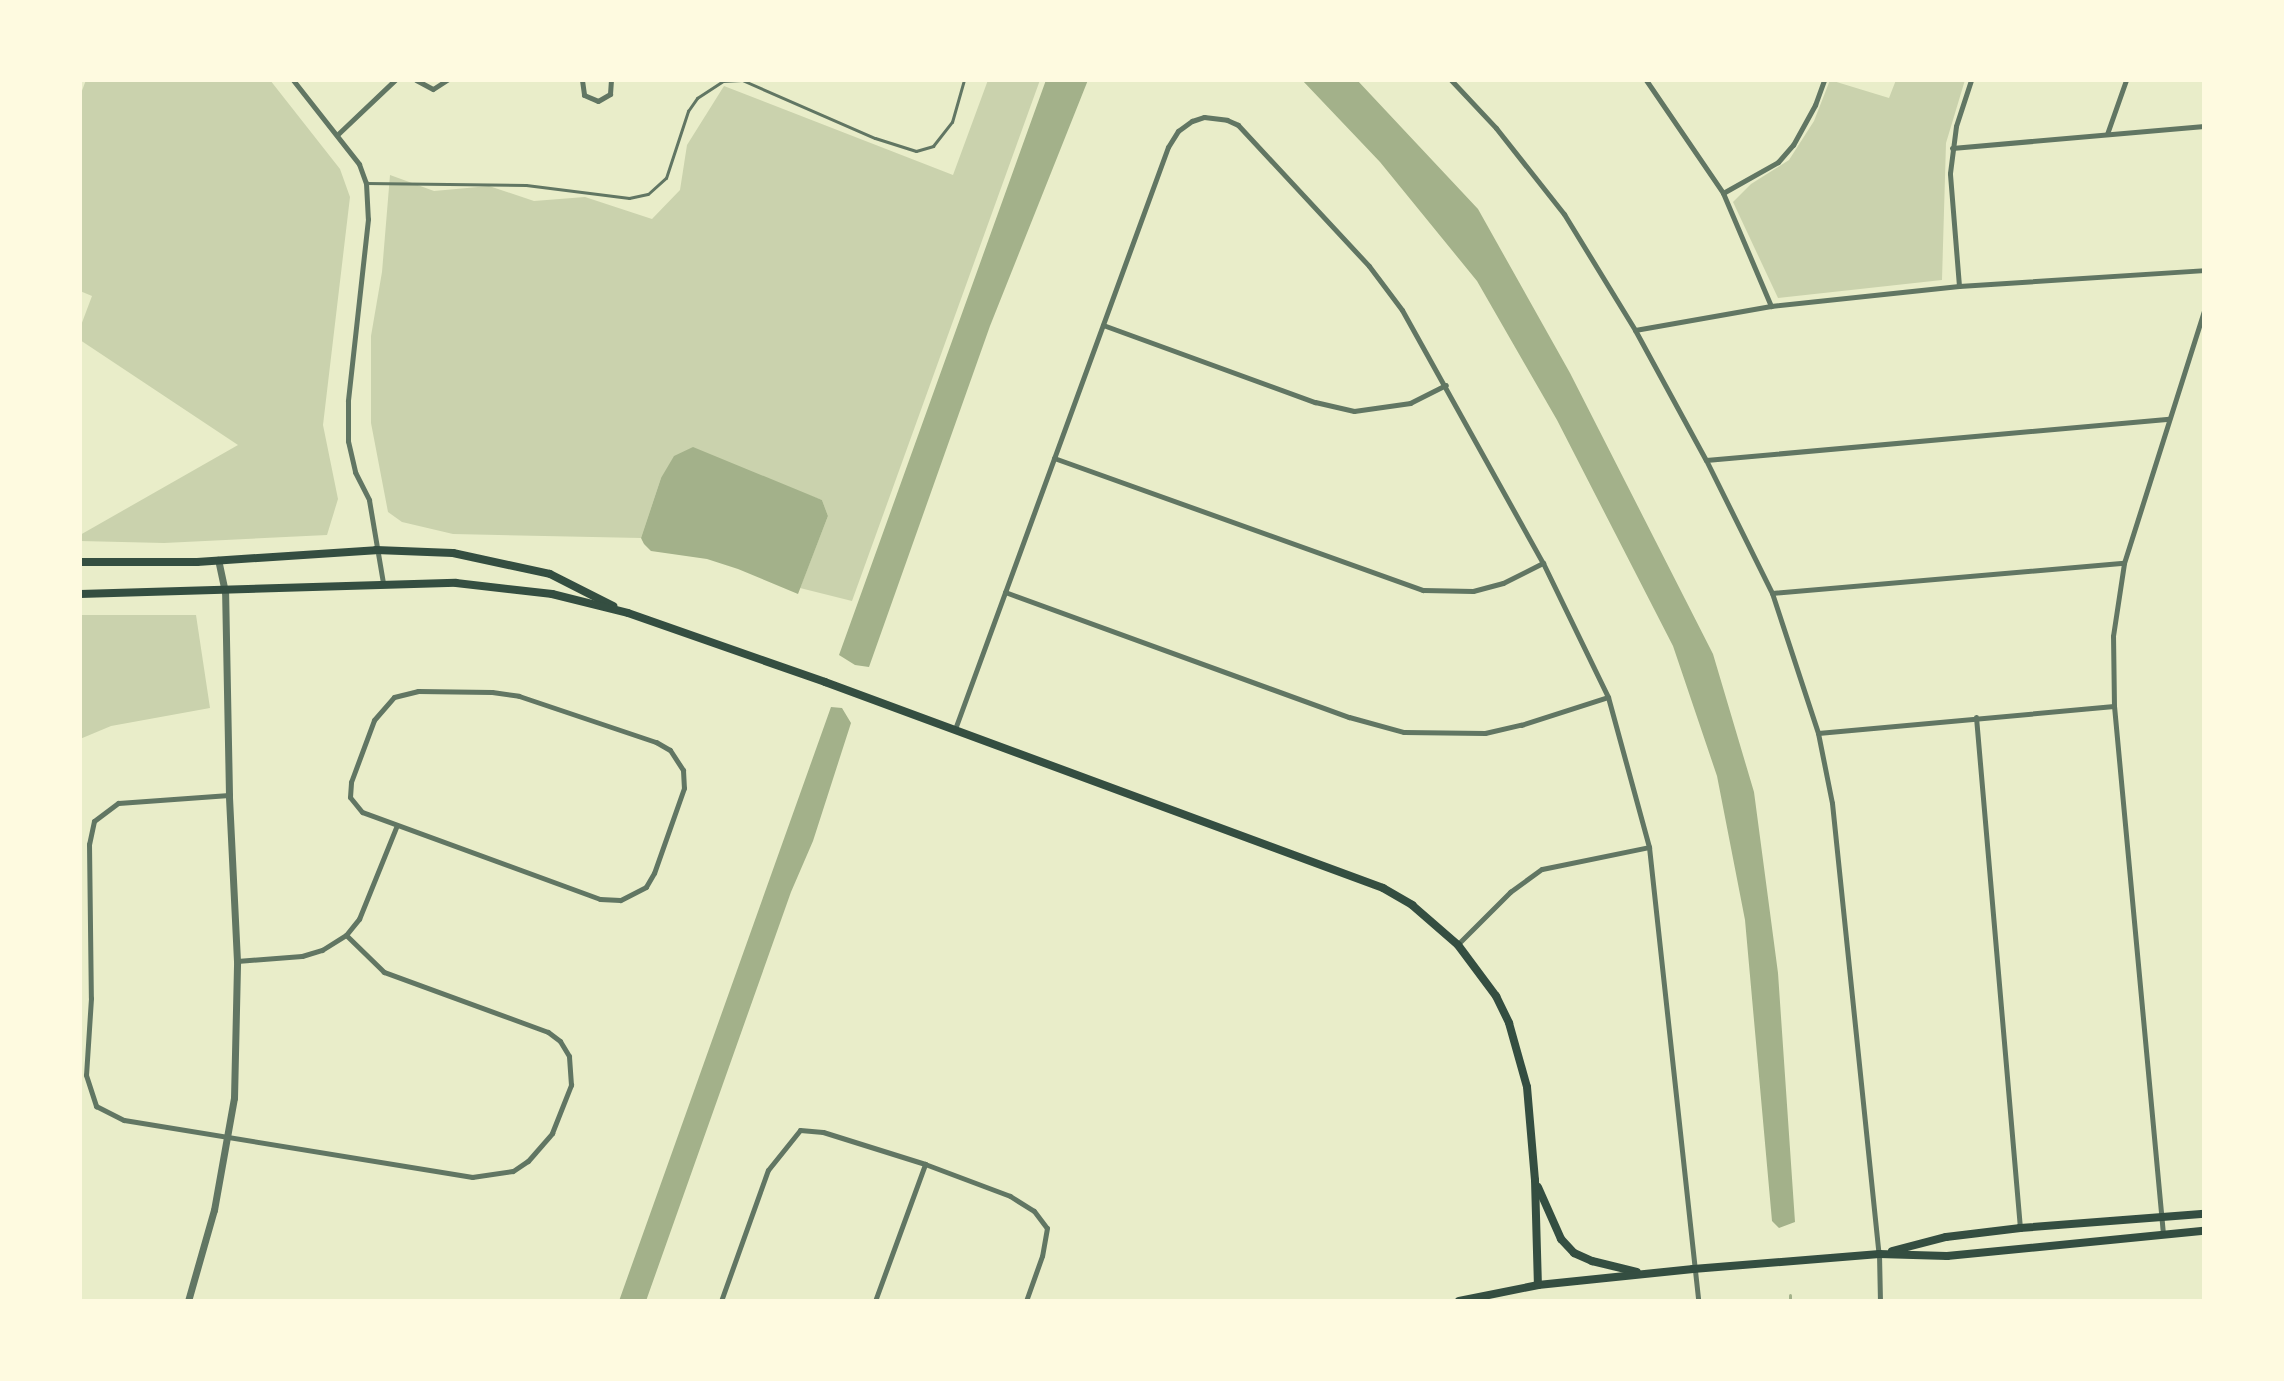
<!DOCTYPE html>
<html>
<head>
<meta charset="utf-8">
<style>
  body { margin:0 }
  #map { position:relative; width:2284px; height:1381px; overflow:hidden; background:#e9edc9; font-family:Jost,sans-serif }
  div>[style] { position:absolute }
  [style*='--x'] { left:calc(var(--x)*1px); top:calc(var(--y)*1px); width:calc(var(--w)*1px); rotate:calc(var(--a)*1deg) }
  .green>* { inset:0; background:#cad2ad }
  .water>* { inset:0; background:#a3b18a }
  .stream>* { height:3px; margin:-1.5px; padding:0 1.5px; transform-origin:1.5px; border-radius:1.5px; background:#a3b18a }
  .service>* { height:3px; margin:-1.5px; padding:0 1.5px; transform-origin:1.5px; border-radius:1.5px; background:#617663 }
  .minor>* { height:5px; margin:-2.5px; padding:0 2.5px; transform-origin:2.5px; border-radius:2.5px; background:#617663 }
  .tertiary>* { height:7px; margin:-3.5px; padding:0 3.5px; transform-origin:3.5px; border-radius:3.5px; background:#617663 }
  .secondary>* { height:8px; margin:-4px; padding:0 4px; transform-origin:4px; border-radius:4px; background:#344e41 }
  span { translate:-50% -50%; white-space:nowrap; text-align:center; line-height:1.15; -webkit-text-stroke:6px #fefae0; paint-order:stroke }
  .frame { position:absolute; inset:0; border:82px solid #fefae0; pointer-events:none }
</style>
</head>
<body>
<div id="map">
  <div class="green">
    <i style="clip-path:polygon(86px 80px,270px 80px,340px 169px,350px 197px,323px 425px,338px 499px,327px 535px,164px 543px,80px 541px,80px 535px,238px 445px,80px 340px,80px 328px,92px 296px,80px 291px,80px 96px)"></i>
    <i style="clip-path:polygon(988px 80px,1040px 80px,852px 601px,800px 588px,828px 516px,822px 500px,753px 475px,661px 478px,641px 538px,453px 534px,402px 522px,388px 512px,371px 423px,371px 336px,382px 272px,390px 175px,434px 191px,489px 186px,534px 201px,585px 197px,652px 219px,680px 190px,687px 145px,724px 86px,953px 175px)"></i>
    <i style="clip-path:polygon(1830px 80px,1889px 98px,1896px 80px,1965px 80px,1946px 143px,1942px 280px,1778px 298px,1733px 202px,1751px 184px,1789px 160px,1814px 121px)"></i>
    <i style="clip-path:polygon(80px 615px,196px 615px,210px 708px,111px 726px,80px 739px)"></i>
  </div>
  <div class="water">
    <i style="clip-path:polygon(1046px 80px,1088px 80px,990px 326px,869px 667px,855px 665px,839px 655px)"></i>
    <i style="clip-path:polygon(1302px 80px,1357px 80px,1478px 209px,1570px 373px,1713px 654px,1754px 792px,1778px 973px,1795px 1222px,1779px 1228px,1772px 1221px,1745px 920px,1717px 776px,1673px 646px,1557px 420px,1477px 281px,1380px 162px)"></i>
    <i style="clip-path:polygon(693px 447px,822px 500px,828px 516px,798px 594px,738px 569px,707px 559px,651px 551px,644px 544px,641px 538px,661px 478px,674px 456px)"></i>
    <i style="clip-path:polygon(831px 707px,842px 708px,851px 723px,813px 841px,791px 892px,646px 1301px,619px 1301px)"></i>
  </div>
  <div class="stream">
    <i style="--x:1790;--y:1295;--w:6;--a:90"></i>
  </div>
  <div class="service">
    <i style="--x:366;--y:183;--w:160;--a:0.7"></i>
    <i style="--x:526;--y:185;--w:104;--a:7.2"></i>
    <i style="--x:629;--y:198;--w:19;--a:-12"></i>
    <i style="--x:648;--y:194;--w:24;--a:-42"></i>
    <i style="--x:666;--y:178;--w:71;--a:-71.8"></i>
    <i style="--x:688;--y:111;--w:16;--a:-55"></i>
    <i style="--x:697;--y:98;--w:31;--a:-33"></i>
    <i style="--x:723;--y:81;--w:19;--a:-3"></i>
    <i style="--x:742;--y:80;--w:145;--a:23.6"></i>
    <i style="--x:875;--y:138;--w:43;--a:17.6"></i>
    <i style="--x:916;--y:151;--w:18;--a:-16"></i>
    <i style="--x:933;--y:146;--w:31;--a:-52"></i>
    <i style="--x:952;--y:122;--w:44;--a:-74.1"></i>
  </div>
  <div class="minor">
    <i style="--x:293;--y:80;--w:107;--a:51.8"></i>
    <i style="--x:359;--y:164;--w:20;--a:70"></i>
    <i style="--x:366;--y:183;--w:36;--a:87"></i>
    <i style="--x:368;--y:219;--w:183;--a:96.3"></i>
    <i style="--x:348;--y:401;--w:40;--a:90"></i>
    <i style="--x:348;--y:441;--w:32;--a:77"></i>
    <i style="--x:355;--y:472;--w:31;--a:63"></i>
    <i style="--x:369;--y:500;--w:84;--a:80.4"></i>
    <i style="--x:416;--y:80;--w:19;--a:28"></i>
    <i style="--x:433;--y:89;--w:17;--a:-33"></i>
    <i style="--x:582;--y:80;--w:15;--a:82"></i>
    <i style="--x:584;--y:95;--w:15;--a:23"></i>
    <i style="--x:598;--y:101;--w:14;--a:-30"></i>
    <i style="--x:610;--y:94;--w:14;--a:-86"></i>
    <i style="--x:1451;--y:80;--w:66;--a:46.8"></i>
    <i style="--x:1496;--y:128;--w:110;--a:51.7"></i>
    <i style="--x:1564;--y:214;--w:136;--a:58.5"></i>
    <i style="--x:1635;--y:330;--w:148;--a:61.4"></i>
    <i style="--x:1706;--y:460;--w:148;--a:63.6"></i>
    <i style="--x:1772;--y:593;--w:147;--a:71.8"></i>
    <i style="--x:1818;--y:733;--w:71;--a:78.7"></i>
    <i style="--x:1832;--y:803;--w:453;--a:84.1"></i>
    <i style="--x:1879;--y:1254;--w:47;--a:88.8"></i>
    <i style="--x:1646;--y:80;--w:137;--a:55.7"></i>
    <i style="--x:1723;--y:193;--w:123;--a:67"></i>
    <i style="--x:338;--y:134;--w:79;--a:-43.5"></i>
    <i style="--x:2107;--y:134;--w:57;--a:-70.6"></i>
    <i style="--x:1952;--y:148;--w:253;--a:-5"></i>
    <i style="--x:1723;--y:193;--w:63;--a:-29.4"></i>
    <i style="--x:1778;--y:162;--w:23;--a:-49"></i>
    <i style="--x:1793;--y:145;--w:46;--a:-61.2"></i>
    <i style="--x:1815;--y:105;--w:27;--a:-70"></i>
    <i style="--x:1959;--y:286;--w:113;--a:-94.6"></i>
    <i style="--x:1950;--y:173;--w:47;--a:-82.7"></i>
    <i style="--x:1956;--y:126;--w:48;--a:-71.9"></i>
    <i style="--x:1103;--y:325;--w:226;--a:20"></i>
    <i style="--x:1315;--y:402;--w:40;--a:13"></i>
    <i style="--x:1354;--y:411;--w:57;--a:-8.1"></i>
    <i style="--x:1410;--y:403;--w:40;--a:-26.6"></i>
    <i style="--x:1635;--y:330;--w:138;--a:-10"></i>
    <i style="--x:1771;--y:306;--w:189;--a:-6.1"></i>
    <i style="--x:1959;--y:286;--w:246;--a:-3.7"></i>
    <i style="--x:1054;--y:458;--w:392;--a:19.7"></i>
    <i style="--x:1423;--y:590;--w:50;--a:1.1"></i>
    <i style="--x:1473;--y:591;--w:31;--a:-15"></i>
    <i style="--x:1503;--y:583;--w:45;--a:-26.6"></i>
    <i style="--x:1706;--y:460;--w:465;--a:-5.1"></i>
    <i style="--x:1005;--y:592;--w:366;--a:20"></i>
    <i style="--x:1349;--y:717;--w:57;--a:15.3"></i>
    <i style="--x:1404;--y:732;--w:81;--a:0.7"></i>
    <i style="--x:1485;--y:733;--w:37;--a:-13"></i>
    <i style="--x:1521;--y:725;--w:91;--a:-17.8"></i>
    <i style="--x:1772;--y:593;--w:353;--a:-4.9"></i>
    <i style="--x:418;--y:691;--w:74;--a:0.8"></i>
    <i style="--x:492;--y:692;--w:27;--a:8"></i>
    <i style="--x:519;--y:696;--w:145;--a:18.6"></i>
    <i style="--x:656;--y:742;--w:16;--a:30"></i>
    <i style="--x:670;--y:750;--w:24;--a:57"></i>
    <i style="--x:683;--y:770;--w:18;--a:87"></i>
    <i style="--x:684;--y:788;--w:90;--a:109.4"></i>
    <i style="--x:654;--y:873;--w:16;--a:120"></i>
    <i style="--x:646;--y:887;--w:29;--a:153"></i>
    <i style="--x:620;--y:900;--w:20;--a:-177"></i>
    <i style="--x:600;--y:899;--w:253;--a:-159.9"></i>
    <i style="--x:362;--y:812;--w:19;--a:-129"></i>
    <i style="--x:350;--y:797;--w:15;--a:-86"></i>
    <i style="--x:351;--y:782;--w:66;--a:-69.6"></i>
    <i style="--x:374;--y:720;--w:30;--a:-49"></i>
    <i style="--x:394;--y:697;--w:25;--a:-14"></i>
    <i style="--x:1976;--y:717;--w:513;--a:85.08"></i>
    <i style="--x:955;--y:729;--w:620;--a:-69.9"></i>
    <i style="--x:1168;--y:147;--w:19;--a:-58"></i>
    <i style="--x:1178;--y:131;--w:17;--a:-36"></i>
    <i style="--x:1192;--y:121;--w:13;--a:-18"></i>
    <i style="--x:1204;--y:117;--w:23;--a:7"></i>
    <i style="--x:1227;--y:120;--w:12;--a:24"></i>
    <i style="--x:1238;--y:125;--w:192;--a:47.1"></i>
    <i style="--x:1369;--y:266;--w:55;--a:53.1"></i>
    <i style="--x:1402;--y:310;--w:290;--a:60.9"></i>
    <i style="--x:1543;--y:563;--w:149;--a:64.1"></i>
    <i style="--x:1608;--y:697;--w:156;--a:74.7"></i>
    <i style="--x:1649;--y:847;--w:457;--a:83.8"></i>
    <i style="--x:1818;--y:733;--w:297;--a:-5.2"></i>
    <i style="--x:229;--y:795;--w:111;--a:175.9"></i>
    <i style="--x:118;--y:803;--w:30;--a:143"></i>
    <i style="--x:94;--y:821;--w:24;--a:102"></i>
    <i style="--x:89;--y:844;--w:154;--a:89.3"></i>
    <i style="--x:91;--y:998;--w:77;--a:93.7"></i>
    <i style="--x:86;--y:1075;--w:33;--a:72"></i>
    <i style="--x:96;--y:1106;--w:31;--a:27"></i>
    <i style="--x:124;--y:1120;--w:353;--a:9.3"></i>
    <i style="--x:472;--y:1177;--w:41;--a:-8.3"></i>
    <i style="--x:513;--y:1171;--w:18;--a:-34"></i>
    <i style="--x:528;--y:1161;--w:37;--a:-49"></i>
    <i style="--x:552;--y:1133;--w:52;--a:-68.4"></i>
    <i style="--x:571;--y:1085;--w:29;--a:-94"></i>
    <i style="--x:569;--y:1056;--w:17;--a:-121"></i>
    <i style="--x:560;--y:1041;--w:15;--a:-143"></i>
    <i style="--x:548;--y:1032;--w:175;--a:-159.9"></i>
    <i style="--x:384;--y:972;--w:53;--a:-135.8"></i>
    <i style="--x:1458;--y:944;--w:74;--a:-45"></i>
    <i style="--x:1510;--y:892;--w:39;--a:-36"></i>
    <i style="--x:1542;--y:869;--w:109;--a:-11.6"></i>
    <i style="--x:237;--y:961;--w:65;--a:-4.4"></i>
    <i style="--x:302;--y:956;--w:21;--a:-17"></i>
    <i style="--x:322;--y:950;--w:28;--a:-32"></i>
    <i style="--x:346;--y:935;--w:21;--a:-51"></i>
    <i style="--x:359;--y:919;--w:101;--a:-68"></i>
    <i style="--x:2163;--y:1234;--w:530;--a:-95.3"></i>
    <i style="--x:2114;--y:706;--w:70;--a:-90.8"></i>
    <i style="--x:2113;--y:636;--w:74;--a:-81.4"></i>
    <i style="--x:2124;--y:563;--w:264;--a:-72.4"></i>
    <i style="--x:721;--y:1301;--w:139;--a:-70.3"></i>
    <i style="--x:768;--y:1170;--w:51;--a:-51.3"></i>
    <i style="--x:800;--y:1130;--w:23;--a:5"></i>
    <i style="--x:823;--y:1132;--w:107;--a:17.4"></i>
    <i style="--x:925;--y:1164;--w:91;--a:20.6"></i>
    <i style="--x:1010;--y:1196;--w:28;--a:32"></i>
    <i style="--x:1034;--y:1211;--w:21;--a:53"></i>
    <i style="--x:1047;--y:1228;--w:28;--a:100"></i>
    <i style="--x:1042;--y:1256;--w:48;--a:109.6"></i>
    <i style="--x:875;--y:1301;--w:146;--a:-69.9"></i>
  </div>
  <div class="tertiary">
    <i style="--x:188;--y:1301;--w:95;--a:-74.1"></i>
    <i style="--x:214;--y:1210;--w:114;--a:-79.9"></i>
    <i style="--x:234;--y:1098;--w:137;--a:-88.7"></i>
    <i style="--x:237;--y:961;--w:166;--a:-92.8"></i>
    <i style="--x:229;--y:795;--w:203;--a:-91.1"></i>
    <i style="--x:225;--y:592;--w:33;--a:-102"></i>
  </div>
  <div class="secondary">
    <i style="--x:80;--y:562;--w:117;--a:0"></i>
    <i style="--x:197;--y:562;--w:179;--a:-3.8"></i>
    <i style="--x:376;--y:550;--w:77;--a:2.2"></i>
    <i style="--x:453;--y:553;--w:99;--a:12.2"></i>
    <i style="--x:550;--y:574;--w:71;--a:26.9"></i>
    <i style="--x:80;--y:594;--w:376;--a:-1.7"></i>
    <i style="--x:456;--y:583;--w:97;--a:6.5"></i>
    <i style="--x:552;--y:594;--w:78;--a:14"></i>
    <i style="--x:628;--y:613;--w:209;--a:19.3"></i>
    <i style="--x:825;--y:682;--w:595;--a:20.26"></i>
    <i style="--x:1383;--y:888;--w:34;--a:30"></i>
    <i style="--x:1412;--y:905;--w:61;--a:41"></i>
    <i style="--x:1458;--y:945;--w:64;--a:53.3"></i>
    <i style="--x:1496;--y:996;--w:30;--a:64"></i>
    <i style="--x:1509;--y:1023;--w:66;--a:74.3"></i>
    <i style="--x:1527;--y:1087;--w:93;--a:85.1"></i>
    <i style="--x:1535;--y:1180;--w:105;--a:88.4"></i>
    <i style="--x:1538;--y:1187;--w:57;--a:66.1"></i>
    <i style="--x:1561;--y:1239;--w:19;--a:47"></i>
    <i style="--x:1574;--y:1253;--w:20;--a:24"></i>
    <i style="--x:1592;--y:1261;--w:46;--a:13.7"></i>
    <i style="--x:1892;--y:1251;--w:56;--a:-14.5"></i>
    <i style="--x:1946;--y:1237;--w:75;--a:-6.9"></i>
    <i style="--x:2020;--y:1228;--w:185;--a:-4.4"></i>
    <i style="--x:1459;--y:1301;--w:81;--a:-11.4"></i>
    <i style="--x:1538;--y:1285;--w:156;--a:-5.9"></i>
    <i style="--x:1693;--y:1269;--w:187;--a:-4.6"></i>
    <i style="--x:1879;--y:1254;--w:68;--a:1.7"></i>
    <i style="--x:1947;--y:1256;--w:258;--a:-5.6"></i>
  </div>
  <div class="frame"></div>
</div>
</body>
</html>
